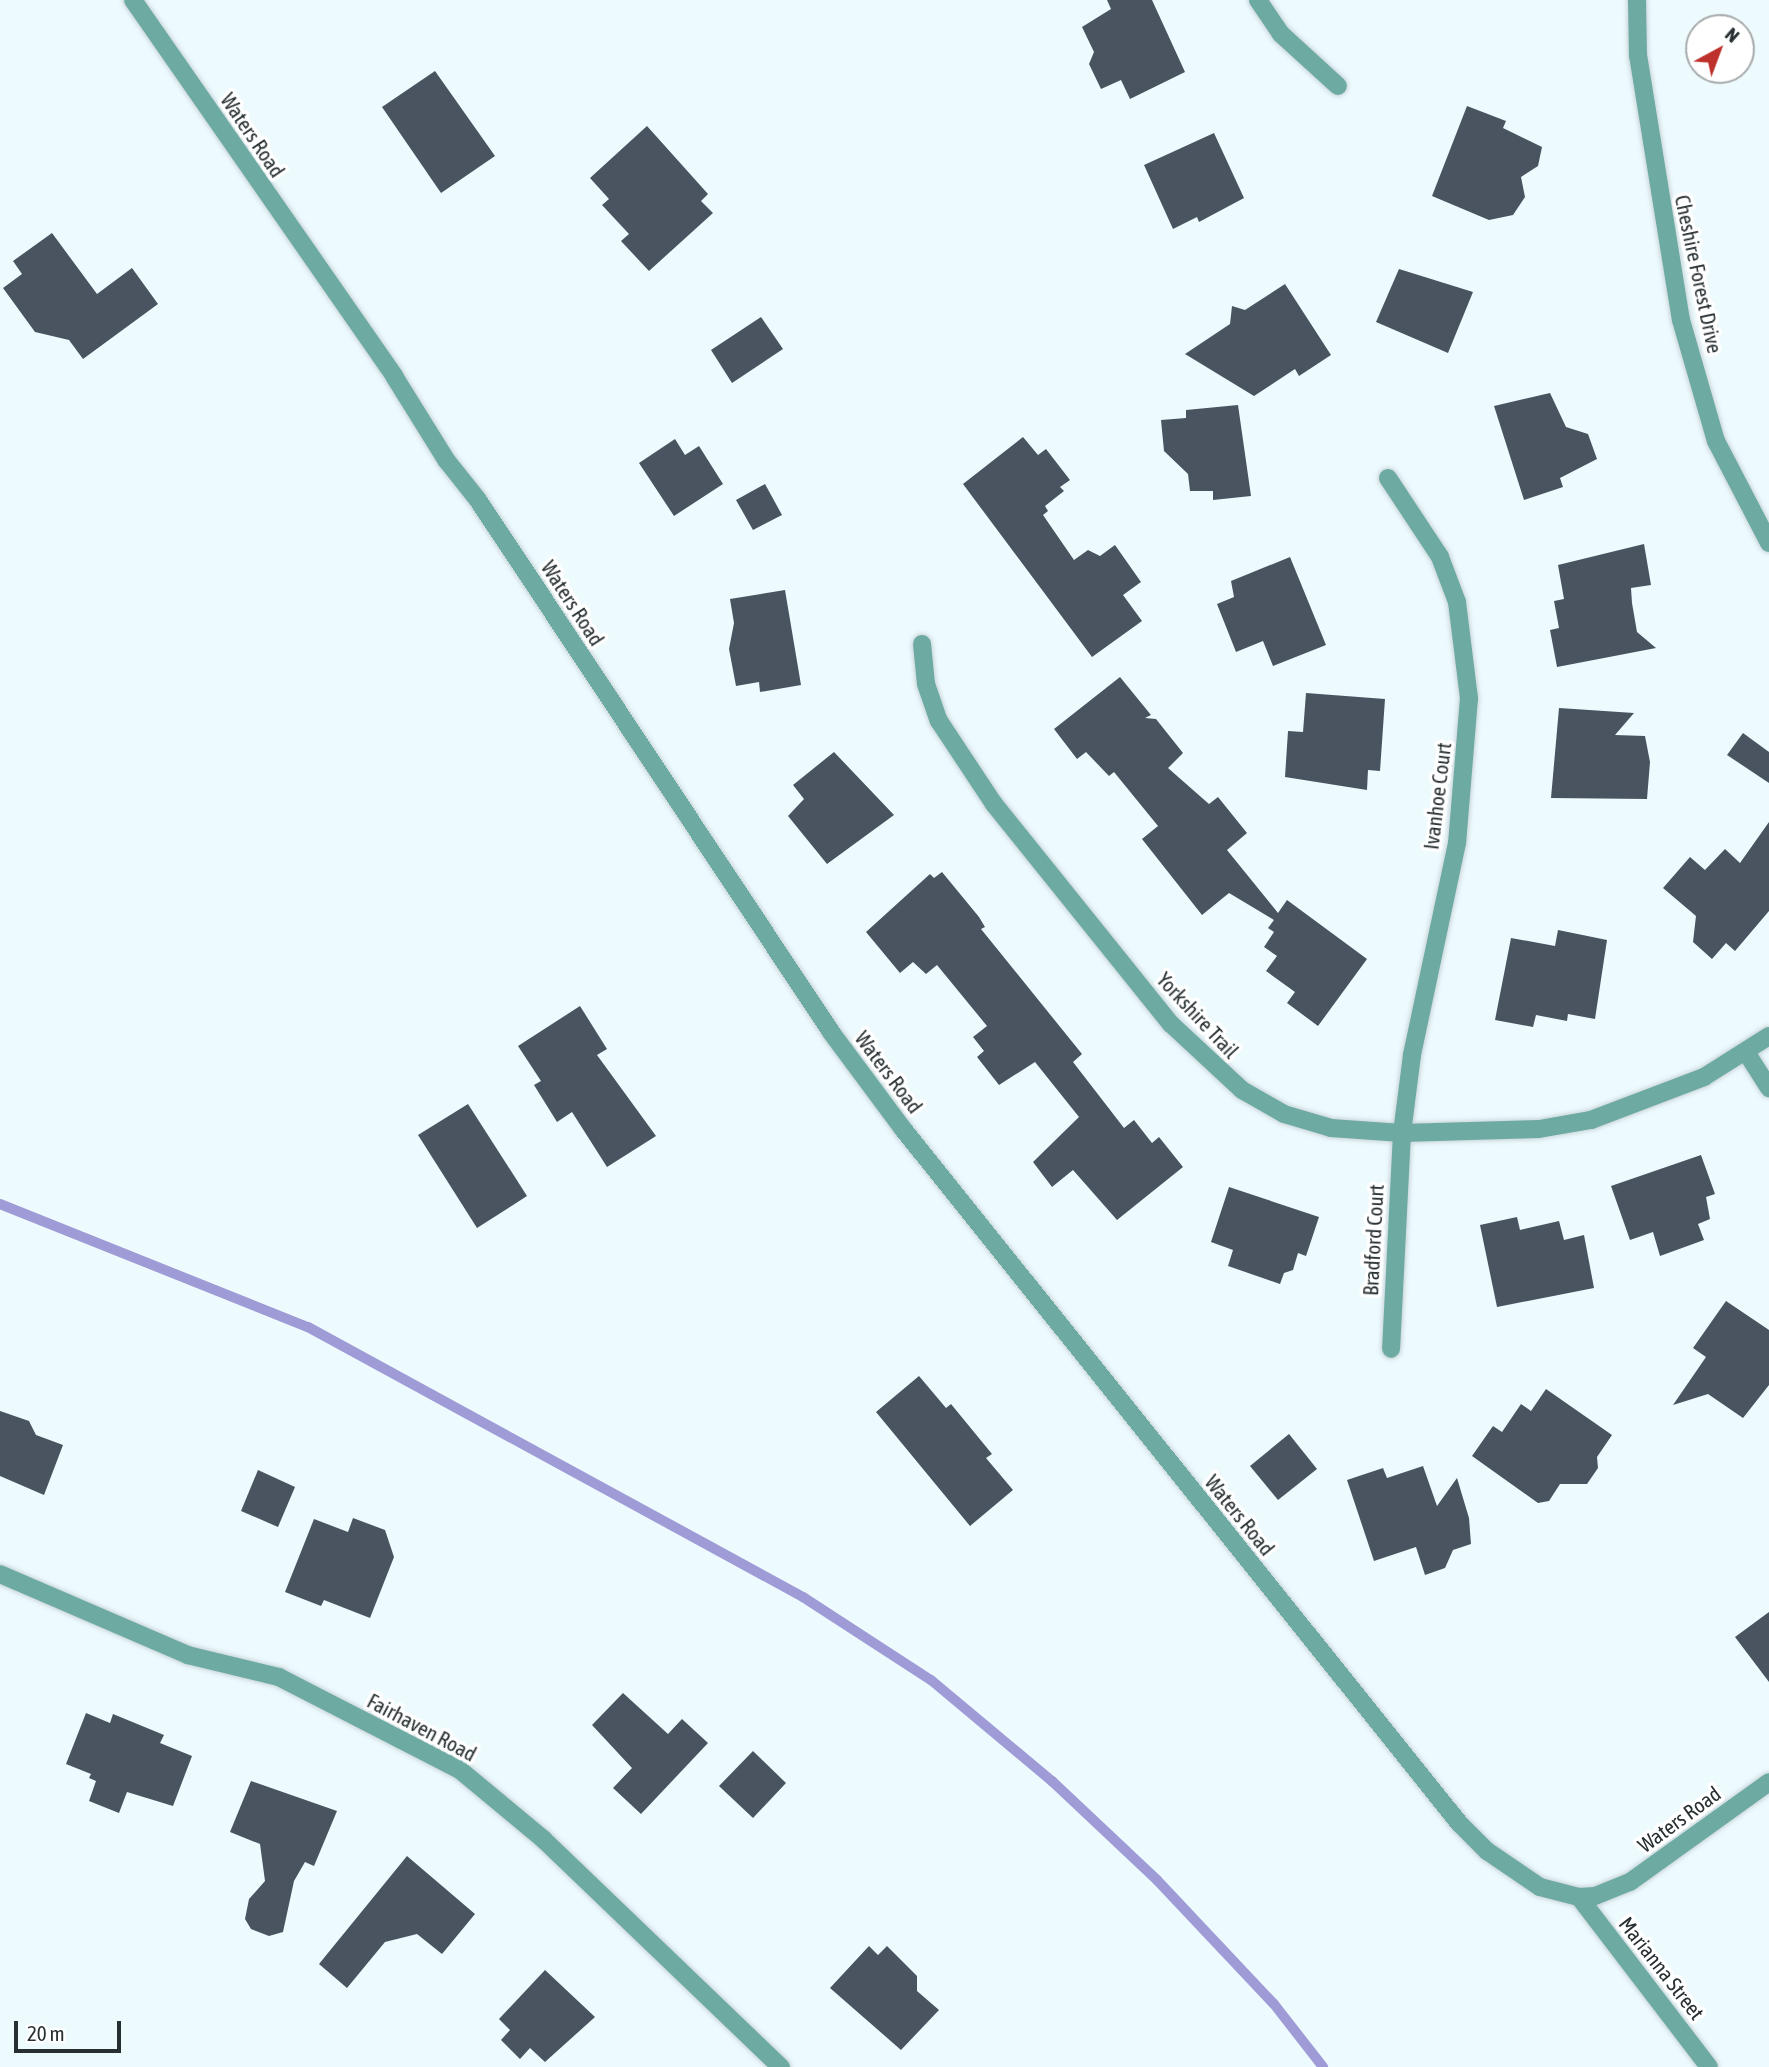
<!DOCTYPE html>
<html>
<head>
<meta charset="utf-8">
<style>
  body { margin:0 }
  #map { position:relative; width:1769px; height:2067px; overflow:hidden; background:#edfafe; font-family:"Asap Condensed",sans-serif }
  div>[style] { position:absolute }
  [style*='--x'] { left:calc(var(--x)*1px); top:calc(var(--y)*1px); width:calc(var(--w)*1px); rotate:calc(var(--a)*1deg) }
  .stream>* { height:10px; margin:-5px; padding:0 5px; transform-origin:5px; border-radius:5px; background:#9e9bd6 }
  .building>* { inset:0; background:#495460 }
  .roads { filter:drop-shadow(0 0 2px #c9d5d9) drop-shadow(0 0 2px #c9d5d9) }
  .minor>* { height:18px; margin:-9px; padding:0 9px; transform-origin:9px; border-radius:9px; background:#6daaa2 }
  .tertiary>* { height:18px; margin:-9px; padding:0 9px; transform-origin:9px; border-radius:9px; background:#6daaa2 }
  span { translate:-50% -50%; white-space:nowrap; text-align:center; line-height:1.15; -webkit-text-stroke:7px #fff; paint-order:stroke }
  .street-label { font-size:21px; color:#272f32 }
  .north { position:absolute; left:1685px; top:14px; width:70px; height:70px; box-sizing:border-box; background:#fff; border:2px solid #a9acad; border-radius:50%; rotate:41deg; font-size:19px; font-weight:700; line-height:28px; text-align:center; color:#272f32 }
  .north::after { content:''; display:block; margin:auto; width:24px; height:32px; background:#be302b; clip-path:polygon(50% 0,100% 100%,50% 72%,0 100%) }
  .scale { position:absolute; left:14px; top:2021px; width:107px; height:32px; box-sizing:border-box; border:4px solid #272f32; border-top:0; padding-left:9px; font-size:21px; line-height:24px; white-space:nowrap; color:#272f32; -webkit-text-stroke:5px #fff; paint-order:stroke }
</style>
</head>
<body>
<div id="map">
  <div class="stream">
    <i style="--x:0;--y:1204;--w:332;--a:21.8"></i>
    <i style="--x:308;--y:1327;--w:564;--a:28.61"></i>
    <i style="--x:803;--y:1597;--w:153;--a:33"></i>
    <i style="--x:931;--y:1680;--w:158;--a:39.9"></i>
    <i style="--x:1052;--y:1781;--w:144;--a:43.3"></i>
    <i style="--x:1157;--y:1880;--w:170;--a:46.7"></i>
    <i style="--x:1274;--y:2004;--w:80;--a:52.1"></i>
  </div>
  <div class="building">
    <i style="clip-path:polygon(1107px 0,1152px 0,1185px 72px,1130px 99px,1121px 80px,1101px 89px,1089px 64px,1094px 52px,1082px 27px,1111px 9px)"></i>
    <i style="clip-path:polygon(435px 71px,495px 156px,441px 193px,382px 107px)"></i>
    <i style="clip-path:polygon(1467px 106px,1506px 121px,1503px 128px,1542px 147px,1538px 166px,1521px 177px,1525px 197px,1513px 215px,1489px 220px,1432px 196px)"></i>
    <i style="clip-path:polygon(647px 126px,708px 194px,701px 201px,713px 213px,649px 271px,621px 241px,629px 234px,602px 205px,609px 199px,590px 178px)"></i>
    <i style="clip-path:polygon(1214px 133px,1244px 198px,1199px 222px,1197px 217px,1173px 229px,1144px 165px)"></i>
    <i style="clip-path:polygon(52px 233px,97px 294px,132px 268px,158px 304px,83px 359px,69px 340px,35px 332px,3px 288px,22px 274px,13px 261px)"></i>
    <i style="clip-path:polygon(1399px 269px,1473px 292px,1448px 353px,1376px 322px)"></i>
    <i style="clip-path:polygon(1285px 284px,1331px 355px,1299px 376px,1295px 369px,1254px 396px,1185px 354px,1230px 324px,1232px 306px,1245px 310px)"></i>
    <i style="clip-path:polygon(761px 317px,783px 349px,732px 383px,711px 350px)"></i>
    <i style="clip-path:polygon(1550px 393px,1566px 427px,1588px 434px,1597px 459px,1560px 478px,1563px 487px,1524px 500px,1494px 406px)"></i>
    <i style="clip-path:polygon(1238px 405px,1251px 496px,1213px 500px,1213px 491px,1190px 491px,1188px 474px,1164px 451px,1161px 420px,1186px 418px,1186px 410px)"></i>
    <i style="clip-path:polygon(1023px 437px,1038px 455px,1046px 449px,1070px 480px,1060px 487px,1064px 491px,1045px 506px,1048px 511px,1043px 515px,1074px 560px,1088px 550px,1100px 556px,1115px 545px,1141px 582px,1123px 595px,1142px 621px,1092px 657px,963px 484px)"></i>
    <i style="clip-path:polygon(675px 439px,685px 455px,699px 446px,723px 484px,674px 516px,639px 463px)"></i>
    <i style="clip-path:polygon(765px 484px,782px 515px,753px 530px,736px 500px)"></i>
    <i style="clip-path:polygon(1644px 544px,1651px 585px,1631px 588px,1632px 603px,1637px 632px,1656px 648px,1557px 667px,1550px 630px,1559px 628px,1554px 601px,1564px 599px,1558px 565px)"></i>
    <i style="clip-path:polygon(1290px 557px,1326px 645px,1273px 666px,1263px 641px,1236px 652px,1217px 604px,1234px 597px,1231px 581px)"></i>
    <i style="clip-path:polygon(785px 590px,801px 685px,760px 692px,759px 682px,736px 686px,729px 649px,734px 623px,730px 599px)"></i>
    <i style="clip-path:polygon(1120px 677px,1151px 715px,1145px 718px,1156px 719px,1183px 753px,1168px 768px,1209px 804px,1218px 797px,1247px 833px,1227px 850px,1278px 913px,1287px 900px,1367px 959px,1318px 1026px,1287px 1003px,1295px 992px,1266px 971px,1277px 956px,1264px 947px,1274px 932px,1268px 928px,1274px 920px,1229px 893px,1202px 915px,1142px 839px,1158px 826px,1114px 772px,1109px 776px,1086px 752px,1077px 759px,1054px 729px)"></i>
    <i style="clip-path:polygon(1306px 693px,1385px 699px,1380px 771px,1368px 770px,1367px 790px,1285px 777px,1288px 731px,1303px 732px)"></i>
    <i style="clip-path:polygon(1559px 708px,1634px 713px,1615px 735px,1645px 736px,1650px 762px,1647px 799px,1551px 798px)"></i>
    <i style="clip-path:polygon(1743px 733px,1769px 752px,1769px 783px,1727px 755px)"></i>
    <i style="clip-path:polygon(834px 752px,894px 815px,827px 864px,788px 816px,804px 799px,793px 785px)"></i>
    <i style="clip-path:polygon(1769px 822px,1769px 911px,1735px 951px,1726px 943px,1712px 959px,1693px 942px,1696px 916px,1663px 888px,1690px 857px,1705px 870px,1725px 849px,1740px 863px)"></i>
    <i style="clip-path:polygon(942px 872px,979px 917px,985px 927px,981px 929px,1082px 1054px,1073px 1062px,1124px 1128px,1134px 1120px,1152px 1143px,1159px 1137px,1183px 1167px,1117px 1220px,1073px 1170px,1052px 1187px,1033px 1162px,1079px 1117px,1035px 1062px,999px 1085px,977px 1057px,984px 1051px,973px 1037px,987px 1026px,937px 965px,926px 974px,913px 962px,900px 973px,866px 932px,930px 874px,934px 878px)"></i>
    <i style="clip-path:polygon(1558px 930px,1607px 940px,1595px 1019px,1568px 1014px,1567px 1021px,1536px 1015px,1533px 1027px,1495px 1020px,1511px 938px,1555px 946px)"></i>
    <i style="clip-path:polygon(580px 1006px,607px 1049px,597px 1055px,656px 1136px,607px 1167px,572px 1112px,557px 1122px,534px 1085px,541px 1081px,518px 1046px)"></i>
    <i style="clip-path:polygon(468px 1104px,527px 1196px,477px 1228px,418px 1135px)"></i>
    <i style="clip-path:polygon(1701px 1155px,1715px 1194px,1706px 1197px,1710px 1219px,1698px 1224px,1704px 1240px,1660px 1256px,1653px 1232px,1630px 1240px,1611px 1186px)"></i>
    <i style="clip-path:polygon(1229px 1187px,1319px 1217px,1306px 1256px,1298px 1253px,1293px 1270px,1284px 1273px,1280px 1284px,1228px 1266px,1233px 1250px,1211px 1242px)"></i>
    <i style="clip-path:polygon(1517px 1217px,1520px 1230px,1559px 1221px,1564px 1240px,1584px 1235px,1594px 1288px,1497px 1307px,1480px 1225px)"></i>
    <i style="clip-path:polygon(1726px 1301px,1769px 1330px,1769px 1385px,1743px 1418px,1708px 1394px,1673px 1405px,1706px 1357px,1693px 1348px)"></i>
    <i style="clip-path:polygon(919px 1376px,946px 1408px,951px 1404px,992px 1454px,986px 1458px,1013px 1490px,970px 1526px,876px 1412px)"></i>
    <i style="clip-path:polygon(1546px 1389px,1612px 1435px,1597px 1457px,1598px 1468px,1587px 1484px,1560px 1484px,1549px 1501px,1538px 1503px,1472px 1456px,1493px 1426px,1502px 1432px,1521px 1404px,1531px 1411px)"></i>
    <i style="clip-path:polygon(0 1411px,29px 1421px,36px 1435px,63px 1445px,44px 1495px,0 1476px)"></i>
    <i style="clip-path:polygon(1289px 1434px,1317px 1469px,1278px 1500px,1250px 1466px)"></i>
    <i style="clip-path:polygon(1423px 1466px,1437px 1506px,1457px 1478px,1469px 1518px,1471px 1544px,1453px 1550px,1445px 1568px,1425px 1575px,1416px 1547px,1374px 1561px,1347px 1480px,1383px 1468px,1387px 1478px)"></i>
    <i style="clip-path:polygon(258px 1470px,295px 1487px,278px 1527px,241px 1511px)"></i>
    <i style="clip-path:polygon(353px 1518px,385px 1530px,394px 1557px,370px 1618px,324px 1600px,321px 1606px,285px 1592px,314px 1519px,348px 1532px)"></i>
    <i style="clip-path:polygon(1769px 1612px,1769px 1682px,1735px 1637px)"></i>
    <i style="clip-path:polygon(623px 1693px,668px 1734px,682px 1719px,708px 1743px,641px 1814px,613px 1788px,632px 1768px,592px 1725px)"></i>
    <i style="clip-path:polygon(86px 1713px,110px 1723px,113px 1714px,164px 1735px,160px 1743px,192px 1756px,173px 1806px,127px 1792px,119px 1813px,89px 1801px,96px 1781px,89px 1778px,91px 1774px,66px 1764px)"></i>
    <i style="clip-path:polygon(753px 1751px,786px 1783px,753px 1818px,719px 1786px)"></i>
    <i style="clip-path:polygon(251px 1781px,337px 1811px,314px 1866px,305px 1862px,294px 1881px,283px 1932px,269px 1936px,251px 1929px,245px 1919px,249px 1899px,265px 1881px,260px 1844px,230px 1832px)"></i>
    <i style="clip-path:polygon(407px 1856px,475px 1914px,442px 1954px,417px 1934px,385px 1942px,347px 1988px,319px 1964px)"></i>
    <i style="clip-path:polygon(869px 1946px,878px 1955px,887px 1946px,917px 1976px,917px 1991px,939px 2010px,901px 2050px,830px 1988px)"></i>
    <i style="clip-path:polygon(545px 1970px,595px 2017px,545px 2062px,530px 2048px,520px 2059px,501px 2040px,510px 2030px,499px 2019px)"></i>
  </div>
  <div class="roads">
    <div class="minor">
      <i style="--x:1258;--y:0;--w:41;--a:55.9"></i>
      <i style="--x:1281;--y:34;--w:77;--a:42.4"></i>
      <i style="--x:1637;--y:0;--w:55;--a:89"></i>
      <i style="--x:1638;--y:55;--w:268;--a:80.8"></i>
      <i style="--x:1681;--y:320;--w:126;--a:73.9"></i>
      <i style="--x:1716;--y:441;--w:115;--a:62.5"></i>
      <i style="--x:1388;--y:478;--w:95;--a:56.6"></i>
      <i style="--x:1440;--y:557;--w:48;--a:69.3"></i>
      <i style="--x:1457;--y:602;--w:97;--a:82.9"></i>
      <i style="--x:1469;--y:698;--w:145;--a:94.7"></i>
      <i style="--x:1457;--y:843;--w:217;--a:102"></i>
      <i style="--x:1412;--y:1055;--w:79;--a:97.3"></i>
      <i style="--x:1402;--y:1133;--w:216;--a:92.9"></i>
      <i style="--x:922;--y:644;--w:40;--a:84.3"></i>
      <i style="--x:926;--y:684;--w:39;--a:71"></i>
      <i style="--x:939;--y:721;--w:100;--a:56.5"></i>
      <i style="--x:994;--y:804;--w:282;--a:51.2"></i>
      <i style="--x:1171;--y:1024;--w:97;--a:42.9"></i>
      <i style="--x:1242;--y:1090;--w:48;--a:29.7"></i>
      <i style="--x:1284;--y:1114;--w:49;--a:16.6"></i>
      <i style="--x:1331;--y:1128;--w:71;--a:4"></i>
      <i style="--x:1402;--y:1133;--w:137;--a:-1.7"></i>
      <i style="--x:1539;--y:1129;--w:53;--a:-9.8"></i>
      <i style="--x:1591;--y:1120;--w:121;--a:-20.8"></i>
      <i style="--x:1704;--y:1077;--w:77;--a:-32.2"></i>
      <i style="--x:1746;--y:1052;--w:43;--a:57.4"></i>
      <i style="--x:0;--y:1574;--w:205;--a:23.3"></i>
      <i style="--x:188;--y:1655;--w:94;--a:13.6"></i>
      <i style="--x:279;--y:1677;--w:203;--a:27.2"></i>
      <i style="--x:460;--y:1770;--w:108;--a:39.7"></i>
      <i style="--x:543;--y:1839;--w:330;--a:43.8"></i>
      <i style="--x:1579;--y:1897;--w:214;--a:52.6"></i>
    </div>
    <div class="tertiary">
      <i style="--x:133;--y:0;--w:458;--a:55.2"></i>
      <i style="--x:394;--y:376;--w:100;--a:58.1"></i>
      <i style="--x:447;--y:461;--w:50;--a:51.5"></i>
      <i style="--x:478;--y:500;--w:638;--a:56.43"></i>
      <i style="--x:831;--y:1032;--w:121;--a:53.4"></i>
      <i style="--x:903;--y:1129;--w:889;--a:51.3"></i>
      <i style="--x:1459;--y:1823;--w:40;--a:45"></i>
      <i style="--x:1487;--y:1851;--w:64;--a:34.2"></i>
      <i style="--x:1540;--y:1887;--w:40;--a:14.4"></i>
      <i style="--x:1579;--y:1897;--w:16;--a:-4"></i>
      <i style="--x:1595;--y:1896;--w:38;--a:-22"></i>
      <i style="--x:1630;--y:1882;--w:171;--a:-35.7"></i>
    </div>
  </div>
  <div class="street-label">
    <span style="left:253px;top:135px;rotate:56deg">Waters Road</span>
    <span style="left:1699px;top:274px;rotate:78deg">Cheshire Forest Drive</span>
    <span style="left:573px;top:603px;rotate:57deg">Waters Road</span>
    <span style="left:1437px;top:796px;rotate:-83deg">Ivanhoe Court</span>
    <span style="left:1198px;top:1015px;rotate:47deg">Yorkshire Trail</span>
    <span style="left:889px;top:1072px;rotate:53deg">Waters Road</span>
    <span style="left:1373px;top:1240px;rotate:-87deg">Bradford Court</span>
    <span style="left:1240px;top:1515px;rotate:51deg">Waters Road</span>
    <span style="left:422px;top:1727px;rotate:28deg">Fairhaven Road</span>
    <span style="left:1679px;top:1819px;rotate:-36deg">Waters Road</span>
    <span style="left:1662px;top:1968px;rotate:52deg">Marianna Street</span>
  </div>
  <div class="north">N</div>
  <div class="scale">20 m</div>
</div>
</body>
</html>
